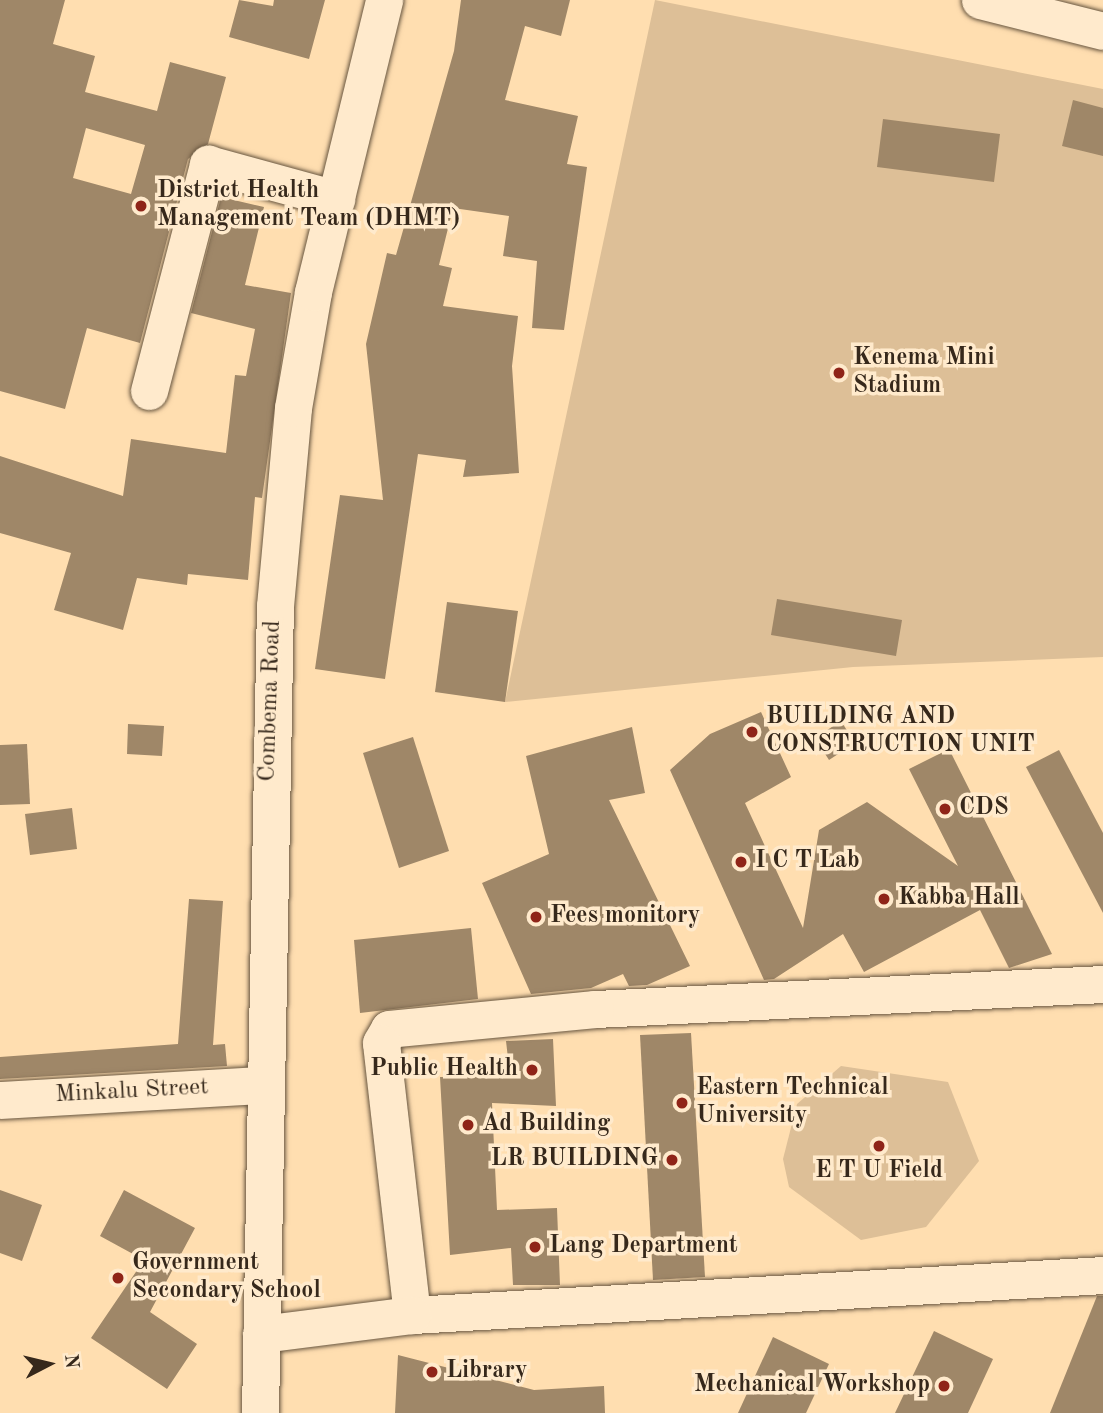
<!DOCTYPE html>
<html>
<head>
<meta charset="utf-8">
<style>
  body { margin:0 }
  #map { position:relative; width:1103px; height:1413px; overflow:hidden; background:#ffdeb0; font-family:"Old Standard TT",serif }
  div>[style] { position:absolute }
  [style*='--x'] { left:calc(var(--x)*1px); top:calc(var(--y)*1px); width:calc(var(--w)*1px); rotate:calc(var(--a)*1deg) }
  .green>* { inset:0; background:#ddbf97 }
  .building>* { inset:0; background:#9f8768 }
  .roads { filter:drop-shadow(0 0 2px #685640) drop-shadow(0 0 2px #685640) }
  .minor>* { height:37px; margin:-18.5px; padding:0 18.5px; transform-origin:18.5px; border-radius:18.5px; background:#ffeacc }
  .dots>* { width:19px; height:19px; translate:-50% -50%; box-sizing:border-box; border:4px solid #ffeacc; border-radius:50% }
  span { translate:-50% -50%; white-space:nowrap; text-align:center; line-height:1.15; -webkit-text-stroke:7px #ffeacc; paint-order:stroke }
  .poi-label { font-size:24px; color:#36281b; font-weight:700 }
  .left { translate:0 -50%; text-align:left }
  .right { translate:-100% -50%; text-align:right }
  .street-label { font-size:24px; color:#36281b }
  .north { position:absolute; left:14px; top:1329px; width:70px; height:70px; -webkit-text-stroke:5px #ffeacc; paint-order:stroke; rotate:83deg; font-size:19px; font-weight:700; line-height:28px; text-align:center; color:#36281b }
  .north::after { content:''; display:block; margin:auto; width:24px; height:32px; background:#36281b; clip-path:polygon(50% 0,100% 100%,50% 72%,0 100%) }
</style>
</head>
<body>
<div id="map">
  <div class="green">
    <i style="clip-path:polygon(655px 0,1103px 89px,1103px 657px,853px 667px,505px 702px)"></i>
    <i style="clip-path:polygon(841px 1066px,948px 1082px,979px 1161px,926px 1227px,861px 1240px,789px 1187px,783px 1159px,797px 1104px)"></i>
  </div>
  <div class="building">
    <i style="clip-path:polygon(evenodd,0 0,65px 0,53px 44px,95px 56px,85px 92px,157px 111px,170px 62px,226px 77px,208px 144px,188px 159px,140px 343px,87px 328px,65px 409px,0 391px,0 0,86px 128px,145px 145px,131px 194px,73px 178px,86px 128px)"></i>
    <i style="clip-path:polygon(239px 0,273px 6px,274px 0,325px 0,309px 59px,229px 37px)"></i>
    <i style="clip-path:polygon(461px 0,570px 0,561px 36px,525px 26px,505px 100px,578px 116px,567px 164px,587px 167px,564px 330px,532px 328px,537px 261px,503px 256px,509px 216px,453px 208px,439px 265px,452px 268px,443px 306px,518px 316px,512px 366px,519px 473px,463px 477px,466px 460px,418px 454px,385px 679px,315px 669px,340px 495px,383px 500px,366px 344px,387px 253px,396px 255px,454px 51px)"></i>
    <i style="clip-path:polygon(1073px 100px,1103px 108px,1103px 156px,1062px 146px)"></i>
    <i style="clip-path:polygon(883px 119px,1000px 134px,994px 182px,877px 167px)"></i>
    <i style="clip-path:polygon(221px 197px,264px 207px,245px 285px,291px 293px,262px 498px,255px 497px,248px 580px,188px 574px,187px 585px,137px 578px,123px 630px,54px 610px,71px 553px,0 533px,0 456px,123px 496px,131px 439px,226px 453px,235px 375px,246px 376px,255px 329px,191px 313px)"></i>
    <i style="clip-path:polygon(777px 599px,902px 620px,896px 656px,771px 635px)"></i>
    <i style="clip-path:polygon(447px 602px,518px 611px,505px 702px,435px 692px)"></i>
    <i style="clip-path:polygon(761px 712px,791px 777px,745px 803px,803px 928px,819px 830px,867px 802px,958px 866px,909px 769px,949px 749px,1052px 954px,1009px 968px,980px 910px,864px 972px,843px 934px,774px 979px,764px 980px,670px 770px,710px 734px)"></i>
    <i style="clip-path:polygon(841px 721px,855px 743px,829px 760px,815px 738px)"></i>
    <i style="clip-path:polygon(128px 724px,164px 726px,162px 756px,127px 754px)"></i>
    <i style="clip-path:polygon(632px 727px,645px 793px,609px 800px,690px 966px,647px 985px,629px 986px,623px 974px,591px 988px,531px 994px,482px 883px,549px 854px,526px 756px)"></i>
    <i style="clip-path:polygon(413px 737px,449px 851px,399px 868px,363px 753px)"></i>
    <i style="clip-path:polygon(27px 744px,30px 804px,0 805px,0 745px)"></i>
    <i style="clip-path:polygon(1059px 750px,1103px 833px,1103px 913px,1026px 767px)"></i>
    <i style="clip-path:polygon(72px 808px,77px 849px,30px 855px,25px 814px)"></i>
    <i style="clip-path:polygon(189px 899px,223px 901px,213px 1045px,225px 1044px,227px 1066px,0 1079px,0 1057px,178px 1044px)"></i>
    <i style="clip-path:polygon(471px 928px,478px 999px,360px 1013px,354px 940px)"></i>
    <i style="clip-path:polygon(691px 1033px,705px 1277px,653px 1280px,640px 1035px)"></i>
    <i style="clip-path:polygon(553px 1039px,556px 1106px,492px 1103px,497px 1210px,557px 1208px,560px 1285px,513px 1285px,511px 1248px,450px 1255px,440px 1077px,510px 1076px,506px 1041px)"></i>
    <i style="clip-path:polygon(0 1190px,42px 1205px,22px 1261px,0 1253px)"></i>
    <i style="clip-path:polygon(124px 1190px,195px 1228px,150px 1312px,197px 1344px,167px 1389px,91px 1338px,144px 1260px,100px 1236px)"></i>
    <i style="clip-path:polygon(1097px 1296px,1103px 1296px,1103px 1413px,1050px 1413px)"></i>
    <i style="clip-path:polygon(934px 1331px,993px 1359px,968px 1413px,895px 1413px)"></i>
    <i style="clip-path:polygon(773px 1337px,829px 1364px,806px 1413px,738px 1413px)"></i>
    <i style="clip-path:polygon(398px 1355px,534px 1390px,604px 1386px,605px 1413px,395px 1413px)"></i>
  </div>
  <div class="roads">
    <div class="minor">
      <i style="--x:980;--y:0;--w:127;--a:14.1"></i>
      <i style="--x:149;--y:391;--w:235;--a:-75.4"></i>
      <i style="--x:208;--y:164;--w:133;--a:15.3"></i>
      <i style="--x:1103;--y:984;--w:509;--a:177.18"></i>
      <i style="--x:595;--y:1009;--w:207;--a:174.5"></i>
      <i style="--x:389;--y:1029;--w:16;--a:120"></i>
      <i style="--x:381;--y:1043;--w:274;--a:83.5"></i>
      <i style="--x:412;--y:1315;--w:692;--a:-3.31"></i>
      <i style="--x:0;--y:1100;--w:264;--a:-3.3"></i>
      <i style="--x:261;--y:1334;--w:152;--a:-7.2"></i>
      <i style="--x:260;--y:1413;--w:807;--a:-88.94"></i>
      <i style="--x:275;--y:606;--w:199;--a:-84.8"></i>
      <i style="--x:293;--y:408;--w:118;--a:-80.2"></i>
      <i style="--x:313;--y:292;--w:301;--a:-76.3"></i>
    </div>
  </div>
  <div class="dots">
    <i style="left:141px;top:206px;background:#8f2418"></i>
    <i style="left:839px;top:373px;background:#8f2418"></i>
    <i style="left:752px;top:732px;background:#8f2418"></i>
    <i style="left:945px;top:809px;background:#8f2418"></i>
    <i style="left:741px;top:862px;background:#8f2418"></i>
    <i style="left:884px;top:899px;background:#8f2418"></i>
    <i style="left:536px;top:917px;background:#8f2418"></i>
    <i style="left:532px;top:1070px;background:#8f2418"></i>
    <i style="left:682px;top:1103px;background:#8f2418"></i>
    <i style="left:468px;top:1125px;background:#8f2418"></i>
    <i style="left:879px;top:1146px;background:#8f2418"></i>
    <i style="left:672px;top:1160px;background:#8f2418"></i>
    <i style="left:535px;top:1247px;background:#8f2418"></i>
    <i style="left:118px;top:1278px;background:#8f2418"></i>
    <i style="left:432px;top:1372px;background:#8f2418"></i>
    <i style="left:944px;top:1386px;background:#8f2418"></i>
  </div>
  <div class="poi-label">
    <span class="left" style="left:157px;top:206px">District Health<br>Management Team (DHMT)</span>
    <span class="left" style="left:853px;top:373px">Kenema Mini<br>Stadium</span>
    <span class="left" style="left:766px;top:732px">BUILDING AND<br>CONSTRUCTION UNIT</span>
    <span class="left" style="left:959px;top:809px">CDS</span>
    <span class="left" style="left:755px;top:862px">I C T Lab</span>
    <span class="left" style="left:898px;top:899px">Kabba Hall</span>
    <span class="left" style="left:550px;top:917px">Fees monitory</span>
    <span class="right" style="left:518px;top:1070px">Public Health</span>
    <span class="left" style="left:696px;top:1103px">Eastern Technical<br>University</span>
    <span class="left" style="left:482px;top:1125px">Ad Building</span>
    <span class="right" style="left:658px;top:1160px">LR BUILDING</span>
    <span style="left:879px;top:1172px">E T U Field</span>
    <span class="left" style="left:549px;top:1247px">Lang Department</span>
    <span class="left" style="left:132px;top:1278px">Government<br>Secondary School</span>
    <span class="left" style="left:446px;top:1372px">Library</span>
    <span class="right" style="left:930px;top:1386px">Mechanical Workshop</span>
  </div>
  <div class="street-label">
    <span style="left:271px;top:701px;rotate:-88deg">Combema Road</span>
    <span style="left:132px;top:1092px;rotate:-3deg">Minkalu Street</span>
  </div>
  <div class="north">N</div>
</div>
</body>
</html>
